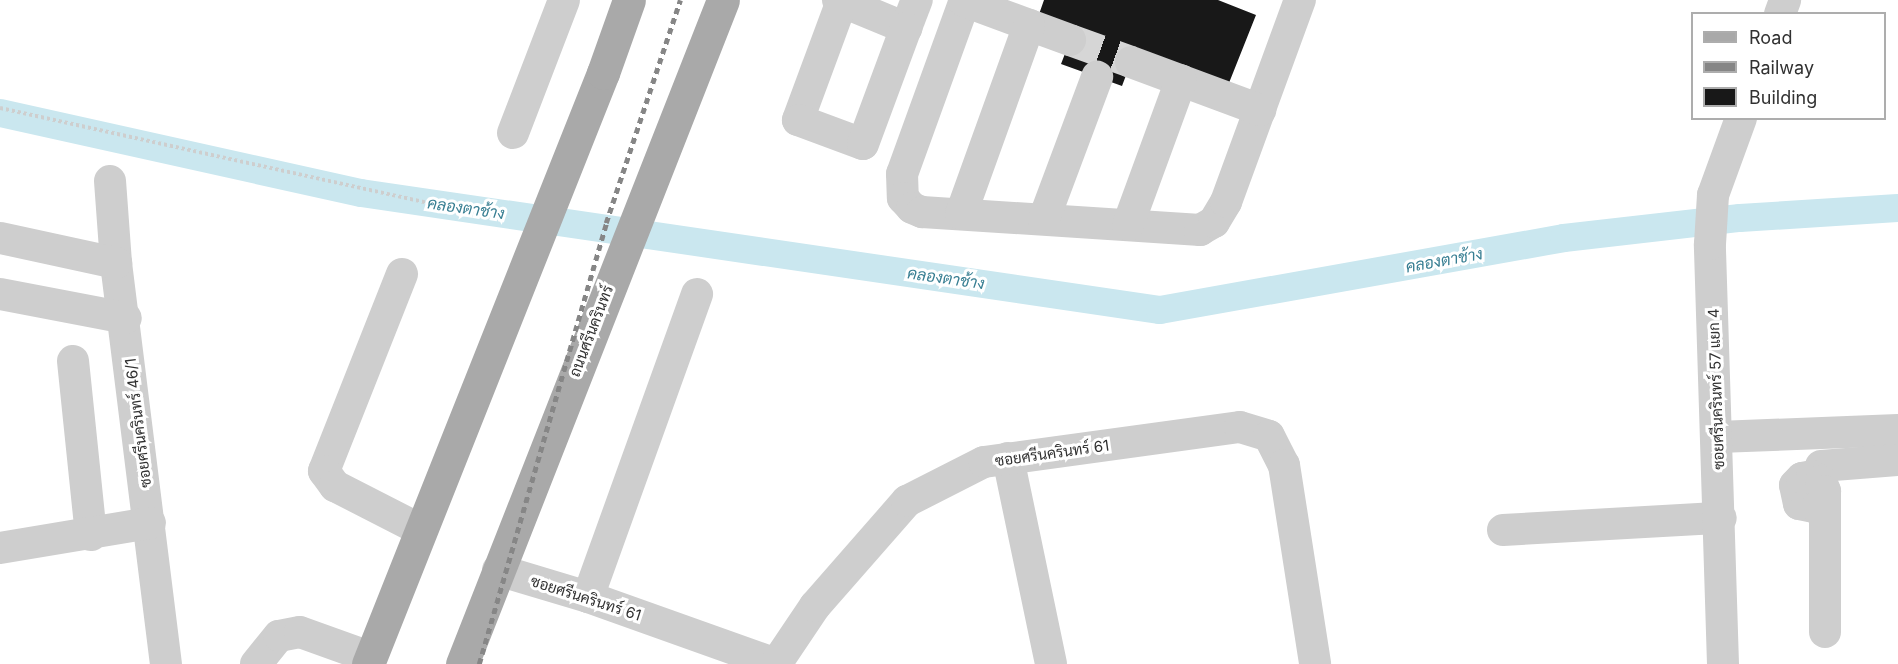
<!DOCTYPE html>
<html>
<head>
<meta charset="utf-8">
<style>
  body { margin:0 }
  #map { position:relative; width:1898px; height:664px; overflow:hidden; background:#fff; font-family:Inter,Sarabun,sans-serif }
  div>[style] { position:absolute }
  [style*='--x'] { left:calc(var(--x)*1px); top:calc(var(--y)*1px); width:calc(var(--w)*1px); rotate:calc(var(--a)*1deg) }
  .canal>* { height:28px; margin:-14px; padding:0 14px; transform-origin:14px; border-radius:14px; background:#cae7ef }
  .building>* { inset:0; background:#181818 }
  .minor-tunnel>* { height:32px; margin-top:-16px; transform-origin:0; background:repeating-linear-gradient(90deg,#d6d6d6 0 32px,transparent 0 48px) }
  .path>* { height:4px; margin-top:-2px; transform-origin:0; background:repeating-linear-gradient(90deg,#cecece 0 3px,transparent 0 6px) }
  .minor>* { height:32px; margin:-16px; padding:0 16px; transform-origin:16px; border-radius:16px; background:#cecece }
  .major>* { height:33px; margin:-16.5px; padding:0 16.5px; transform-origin:16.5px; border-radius:16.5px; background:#a9a9a9 }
  .rail>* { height:4.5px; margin-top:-2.25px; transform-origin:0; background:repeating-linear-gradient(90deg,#868686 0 6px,transparent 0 10.5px) }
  span { translate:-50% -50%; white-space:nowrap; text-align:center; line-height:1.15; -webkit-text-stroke:6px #fff; paint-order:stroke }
  .street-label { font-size:15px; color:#313131 }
  .water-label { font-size:16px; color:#377e92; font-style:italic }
  .legend { position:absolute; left:1691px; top:12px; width:195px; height:108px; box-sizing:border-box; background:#fff; border:2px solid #adadad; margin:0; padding:8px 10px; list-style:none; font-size:18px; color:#313131 }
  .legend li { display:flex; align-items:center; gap:12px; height:30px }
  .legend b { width:30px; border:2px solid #adadad }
</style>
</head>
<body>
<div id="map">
  <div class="canal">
    <i style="--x:0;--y:113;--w:370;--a:12.5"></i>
    <i style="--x:361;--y:193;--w:808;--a:8.33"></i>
    <i style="--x:1160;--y:310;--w:410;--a:-10.1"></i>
    <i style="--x:1564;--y:238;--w:177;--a:-6.5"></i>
    <i style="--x:1740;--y:218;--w:158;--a:-3.6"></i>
  </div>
  <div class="building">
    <i style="clip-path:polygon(1044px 0,1218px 0,1256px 15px,1225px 93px,1131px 62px,1122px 86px,1061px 64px,1073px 33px,1037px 20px)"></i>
  </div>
  <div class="minor-tunnel">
    <i style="--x:1070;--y:40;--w:65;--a:19.8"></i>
  </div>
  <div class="path">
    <i style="--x:0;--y:108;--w:444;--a:12.5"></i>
  </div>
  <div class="minor">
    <i style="--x:838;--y:0;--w:74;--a:22.4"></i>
    <i style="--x:906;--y:28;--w:30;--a:-69"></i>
    <i style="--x:965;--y:0;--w:185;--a:109.9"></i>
    <i style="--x:902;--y:174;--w:24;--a:88"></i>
    <i style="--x:903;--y:198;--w:13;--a:48"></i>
    <i style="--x:912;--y:208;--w:11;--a:22"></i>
    <i style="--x:922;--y:212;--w:279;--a:3.7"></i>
    <i style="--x:1200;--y:230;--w:16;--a:-30"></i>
    <i style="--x:1214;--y:222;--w:23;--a:-59"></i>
    <i style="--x:1226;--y:202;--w:215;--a:-69.9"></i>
    <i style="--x:842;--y:1;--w:127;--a:110.3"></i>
    <i style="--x:798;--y:120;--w:69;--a:20.3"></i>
    <i style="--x:863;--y:144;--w:124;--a:-69.7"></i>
    <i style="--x:964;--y:1;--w:113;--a:20.2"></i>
    <i style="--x:1780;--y:14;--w:15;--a:-70"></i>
    <i style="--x:1131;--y:62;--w:138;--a:20.4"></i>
    <i style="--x:513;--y:133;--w:142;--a:-69"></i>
    <i style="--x:110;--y:181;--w:82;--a:85.8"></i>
    <i style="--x:116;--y:263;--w:404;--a:82.9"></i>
    <i style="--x:961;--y:214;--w:201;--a:-70.2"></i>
    <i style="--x:1044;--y:219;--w:152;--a:-69.5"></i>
    <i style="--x:1128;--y:225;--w:154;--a:-69.9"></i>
    <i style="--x:0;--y:238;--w:119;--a:12.2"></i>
    <i style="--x:402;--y:274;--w:212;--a:111.6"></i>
    <i style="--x:324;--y:471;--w:19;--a:54"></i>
    <i style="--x:335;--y:486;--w:97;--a:27.1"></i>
    <i style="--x:0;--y:294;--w:128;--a:10.8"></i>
    <i style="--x:73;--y:361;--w:175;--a:84.1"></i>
    <i style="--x:1718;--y:437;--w:180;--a:-2.2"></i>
    <i style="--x:1008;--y:458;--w:210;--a:78.2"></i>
    <i style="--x:1821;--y:466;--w:77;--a:-4.5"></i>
    <i style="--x:1822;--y:501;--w:10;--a:143"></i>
    <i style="--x:1814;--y:507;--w:15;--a:-169"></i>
    <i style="--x:1799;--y:504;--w:19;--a:-102"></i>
    <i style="--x:1795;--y:485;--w:10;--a:-45"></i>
    <i style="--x:1802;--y:478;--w:10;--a:-11"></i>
    <i style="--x:1812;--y:476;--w:10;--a:29"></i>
    <i style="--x:1821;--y:481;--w:11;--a:68"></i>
    <i style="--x:1825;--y:491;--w:141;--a:90"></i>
    <i style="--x:1503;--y:530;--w:218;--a:-3.2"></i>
    <i style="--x:0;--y:548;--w:152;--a:-9.5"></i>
    <i style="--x:498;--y:570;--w:94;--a:16.7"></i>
    <i style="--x:588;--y:597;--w:200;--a:19.6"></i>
    <i style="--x:588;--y:597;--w:322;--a:-70.2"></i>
    <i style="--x:256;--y:664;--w:36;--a:-51"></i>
    <i style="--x:279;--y:636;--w:21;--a:-11"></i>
    <i style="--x:300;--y:632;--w:74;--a:19.7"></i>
    <i style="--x:776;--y:664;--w:70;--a:-56.1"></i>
    <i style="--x:815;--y:606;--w:140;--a:-48.8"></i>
    <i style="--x:907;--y:501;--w:86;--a:-26.9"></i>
    <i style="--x:984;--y:462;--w:258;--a:-7.8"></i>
    <i style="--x:1240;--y:427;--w:30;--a:17"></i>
    <i style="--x:1269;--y:436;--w:33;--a:63"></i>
    <i style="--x:1284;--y:465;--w:201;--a:81.1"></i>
    <i style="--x:1723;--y:664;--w:420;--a:-91.8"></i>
    <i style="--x:1710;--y:244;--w:49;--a:-86.5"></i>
    <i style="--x:1713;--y:195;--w:82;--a:-70"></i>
  </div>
  <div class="major">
    <i style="--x:368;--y:664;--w:636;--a:-68.32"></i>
    <i style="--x:603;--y:73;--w:77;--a:-70.4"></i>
    <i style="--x:462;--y:664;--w:713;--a:-68.54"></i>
  </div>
  <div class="rail">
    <i style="--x:479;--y:664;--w:459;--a:-73.9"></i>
    <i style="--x:606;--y:223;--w:235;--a:-71.6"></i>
  </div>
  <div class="street-label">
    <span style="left:591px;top:331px;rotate:-69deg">ถนนศรีนครินทร์</span>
    <span style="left:1716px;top:389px;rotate:-92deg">ซอยศรีนครินทร์ 57 แยก 4</span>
    <span style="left:138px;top:423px;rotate:-97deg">ซอยศรีนครินทร์ 46/1</span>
    <span style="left:1052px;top:453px;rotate:-8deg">ซอยศรีนครินทร์ 61</span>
    <span style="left:586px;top:598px;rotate:18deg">ซอยศรีนครินทร์ 61</span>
  </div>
  <div class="water-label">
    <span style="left:466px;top:208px;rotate:8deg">คลองตาช้าง</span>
    <span style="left:1444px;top:260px;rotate:-10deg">คลองตาช้าง</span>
    <span style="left:946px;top:278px;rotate:8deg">คลองตาช้าง</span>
  </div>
  <ul class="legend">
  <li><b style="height:8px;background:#a9a9a9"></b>Road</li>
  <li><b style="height:8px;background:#868686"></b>Railway</li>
  <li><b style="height:16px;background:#181818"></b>Building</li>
  </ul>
</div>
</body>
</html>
